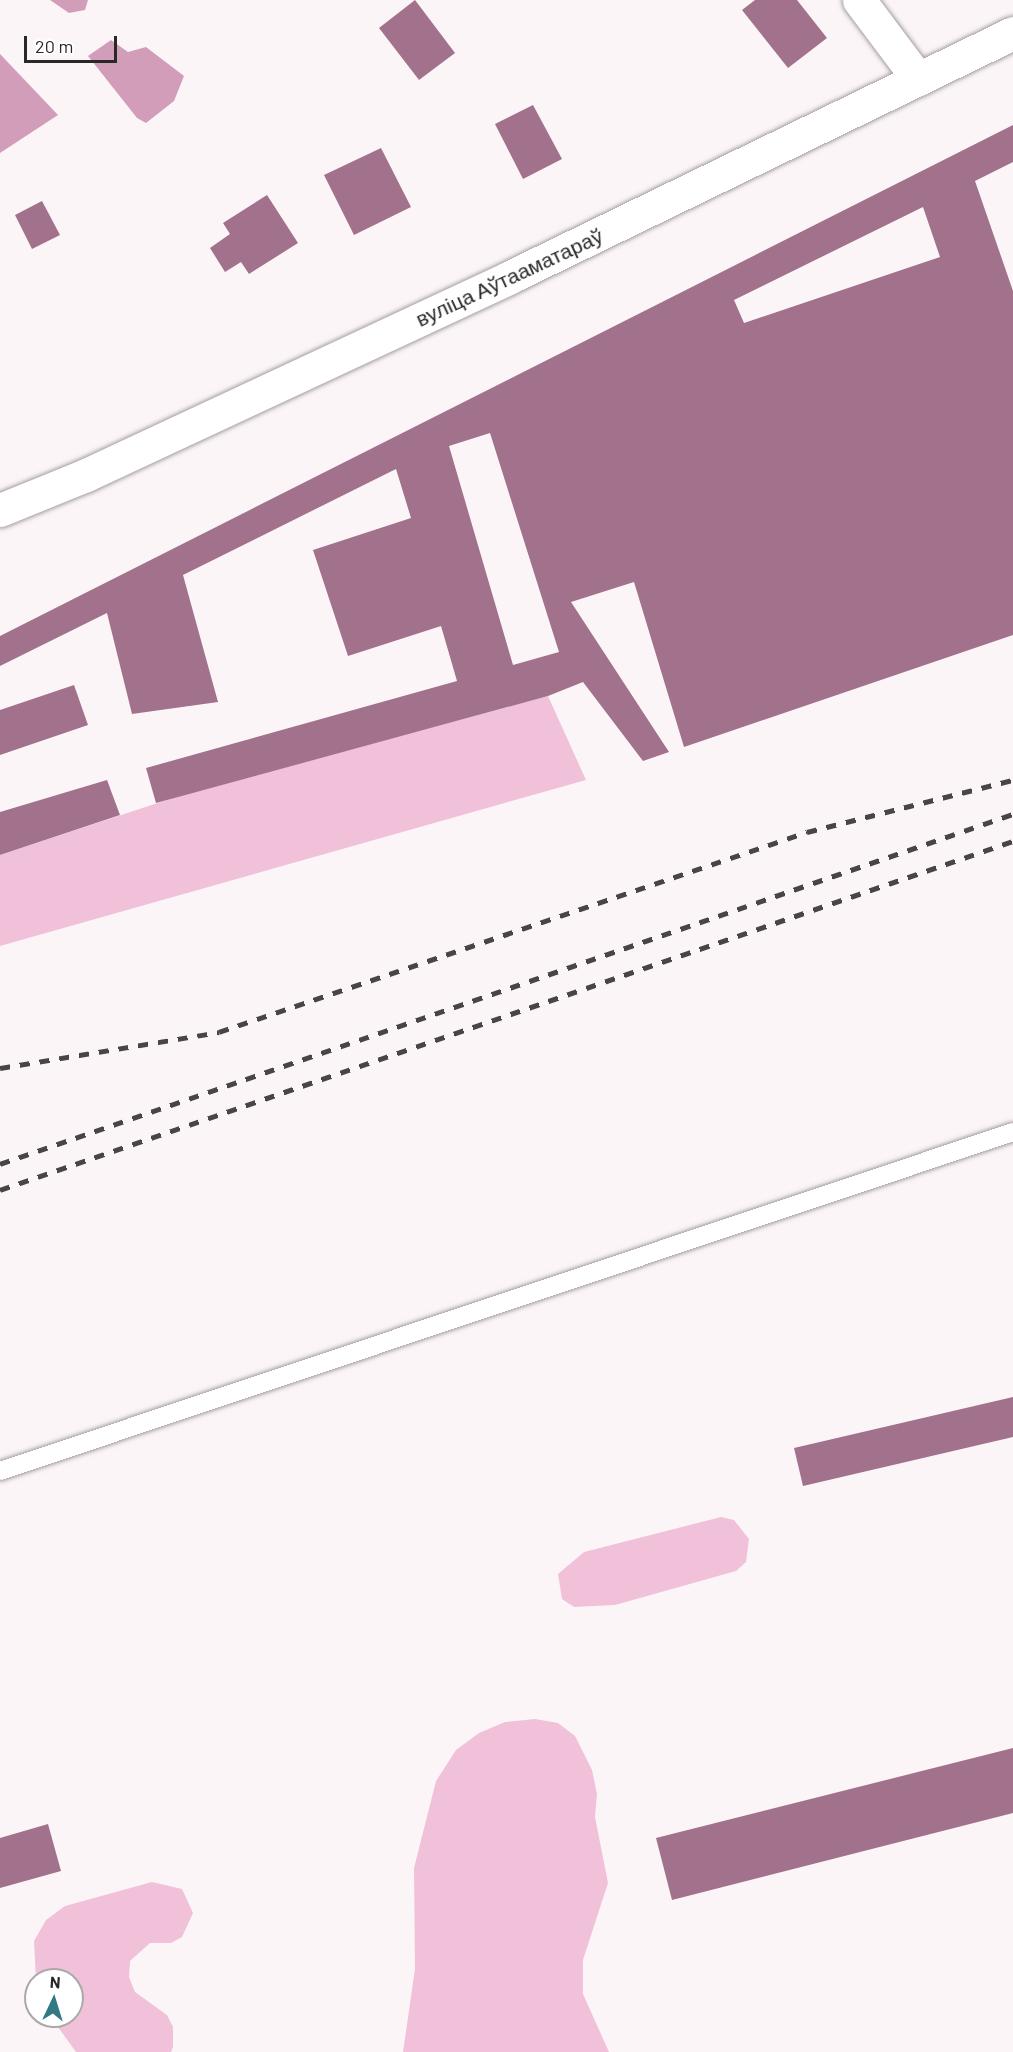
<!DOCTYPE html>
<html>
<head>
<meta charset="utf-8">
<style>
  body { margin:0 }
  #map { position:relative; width:1013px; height:2052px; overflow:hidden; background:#fcf5f8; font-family:Barlow,sans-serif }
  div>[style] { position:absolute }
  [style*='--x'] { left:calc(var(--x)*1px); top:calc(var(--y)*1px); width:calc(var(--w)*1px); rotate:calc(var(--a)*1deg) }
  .green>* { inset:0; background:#f1c1da }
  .water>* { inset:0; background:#d29db9 }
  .building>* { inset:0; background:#a2718b }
  .roads { filter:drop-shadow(0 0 2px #a59ea1) drop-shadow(0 0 2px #a59ea1) }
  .service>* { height:18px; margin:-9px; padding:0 9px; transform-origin:9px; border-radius:9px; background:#fff }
  .minor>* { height:33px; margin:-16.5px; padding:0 16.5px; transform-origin:16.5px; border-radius:16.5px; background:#fff }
  .secondary>* { height:33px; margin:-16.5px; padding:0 16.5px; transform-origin:16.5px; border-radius:16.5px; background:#fff }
  .rail>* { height:4.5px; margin-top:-2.25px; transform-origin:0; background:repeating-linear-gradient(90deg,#484547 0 10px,transparent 0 20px) }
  span { translate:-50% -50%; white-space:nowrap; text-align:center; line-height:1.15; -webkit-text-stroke:4.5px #fff; paint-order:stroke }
  .street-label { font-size:21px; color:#2a2729 }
  .north { position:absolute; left:24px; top:1968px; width:60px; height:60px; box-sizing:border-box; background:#fff; border:2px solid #aaa9a9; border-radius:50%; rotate:4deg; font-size:16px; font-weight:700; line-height:24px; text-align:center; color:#2a2729 }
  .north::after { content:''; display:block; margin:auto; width:21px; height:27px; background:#327984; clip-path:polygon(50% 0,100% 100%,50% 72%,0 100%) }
  .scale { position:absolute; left:24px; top:36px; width:93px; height:27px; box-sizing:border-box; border:3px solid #2a2729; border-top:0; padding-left:8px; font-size:18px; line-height:21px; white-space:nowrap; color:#2a2729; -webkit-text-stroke:4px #fff; paint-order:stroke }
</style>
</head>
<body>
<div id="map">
  <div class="green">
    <i style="clip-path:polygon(548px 696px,586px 780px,0 946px,0 855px,191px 792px)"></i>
    <i style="clip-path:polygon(721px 1517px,734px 1520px,749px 1539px,746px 1562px,736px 1571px,615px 1605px,574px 1607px,562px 1599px,558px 1574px,584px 1552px)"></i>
    <i style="clip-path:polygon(535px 1719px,558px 1723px,575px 1736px,592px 1770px,597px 1794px,595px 1817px,608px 1883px,583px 1960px,583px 1994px,609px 2052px,403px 2052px,415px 1969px,414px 1868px,436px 1781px,456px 1750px,479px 1733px,505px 1722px)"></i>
    <i style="clip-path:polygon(152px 1882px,182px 1889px,193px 1913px,182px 1937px,171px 1943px,150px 1943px,130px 1961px,129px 1977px,135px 1992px,167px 2015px,173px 2027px,173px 2047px,171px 2052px,76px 2052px,50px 2016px,72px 2016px,72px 1980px,36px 1980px,34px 1941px,46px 1920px,65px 1906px)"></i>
  </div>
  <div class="water">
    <i style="clip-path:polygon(50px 0,88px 0,85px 10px,69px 13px)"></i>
    <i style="clip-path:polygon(111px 40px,128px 52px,146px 47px,184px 76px,174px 101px,146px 123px,137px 118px,88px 56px)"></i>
    <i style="clip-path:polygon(0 54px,58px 115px,0 153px)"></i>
  </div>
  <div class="building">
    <i style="clip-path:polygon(415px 0,455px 53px,419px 80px,379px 28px)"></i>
    <i style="clip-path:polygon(755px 0,797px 0,827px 38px,788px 68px,742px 10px)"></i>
    <i style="clip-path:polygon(533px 105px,562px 159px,523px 179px,495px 124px)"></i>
    <i style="clip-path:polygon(evenodd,1013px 125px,1013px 162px,975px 181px,1013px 291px,1013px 635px,684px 747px,634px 582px,571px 602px,669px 752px,643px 761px,583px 682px,548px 696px,156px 803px,146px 768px,457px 681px,441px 626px,348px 656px,313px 550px,411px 518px,396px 469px,183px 575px,218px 702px,132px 714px,107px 613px,0 666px,0 636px,1013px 125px,923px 207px,940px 257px,744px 323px,734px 300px,923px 207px,1013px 125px,490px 433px,559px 652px,513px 665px,449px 446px,490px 433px)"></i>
    <i style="clip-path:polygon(381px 148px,411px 207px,354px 235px,324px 175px)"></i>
    <i style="clip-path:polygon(267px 195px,298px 243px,249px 274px,241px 262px,225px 272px,210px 248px,230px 234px,223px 223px)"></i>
    <i style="clip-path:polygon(42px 201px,60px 235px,32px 249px,15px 215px)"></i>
    <i style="clip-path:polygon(74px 685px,88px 725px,0 755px,0 710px)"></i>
    <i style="clip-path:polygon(107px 780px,120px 815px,0 855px,0 812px)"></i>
    <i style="clip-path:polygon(1013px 1397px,1013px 1437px,803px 1486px,794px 1448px)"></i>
    <i style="clip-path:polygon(1013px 1748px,1013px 1813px,672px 1900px,656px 1838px)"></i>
    <i style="clip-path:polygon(48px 1824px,61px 1871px,0 1888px,0 1838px)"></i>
  </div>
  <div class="roads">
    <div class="service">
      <i style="--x:0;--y:1471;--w:1068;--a:-18.5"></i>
    </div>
    <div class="minor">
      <i style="--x:859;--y:0;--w:99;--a:53.2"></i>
    </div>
    <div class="secondary">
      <i style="--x:0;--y:510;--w:93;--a:-22.1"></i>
      <i style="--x:86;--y:475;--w:468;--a:-25"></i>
      <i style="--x:510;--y:277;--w:559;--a:-25.88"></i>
    </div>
  </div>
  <div class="rail">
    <i style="--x:0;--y:1068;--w:222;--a:-9.3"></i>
    <i style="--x:219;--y:1032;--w:621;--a:-18.79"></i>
    <i style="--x:807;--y:832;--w:212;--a:-14.2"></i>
    <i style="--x:0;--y:1164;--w:1072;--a:-19.06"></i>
    <i style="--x:0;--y:1190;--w:1071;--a:-19.01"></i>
  </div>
  <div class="street-label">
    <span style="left:509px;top:277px;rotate:-25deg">вуліца Аўтааматараў</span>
  </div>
  <div class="north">N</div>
  <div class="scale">20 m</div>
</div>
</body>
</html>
